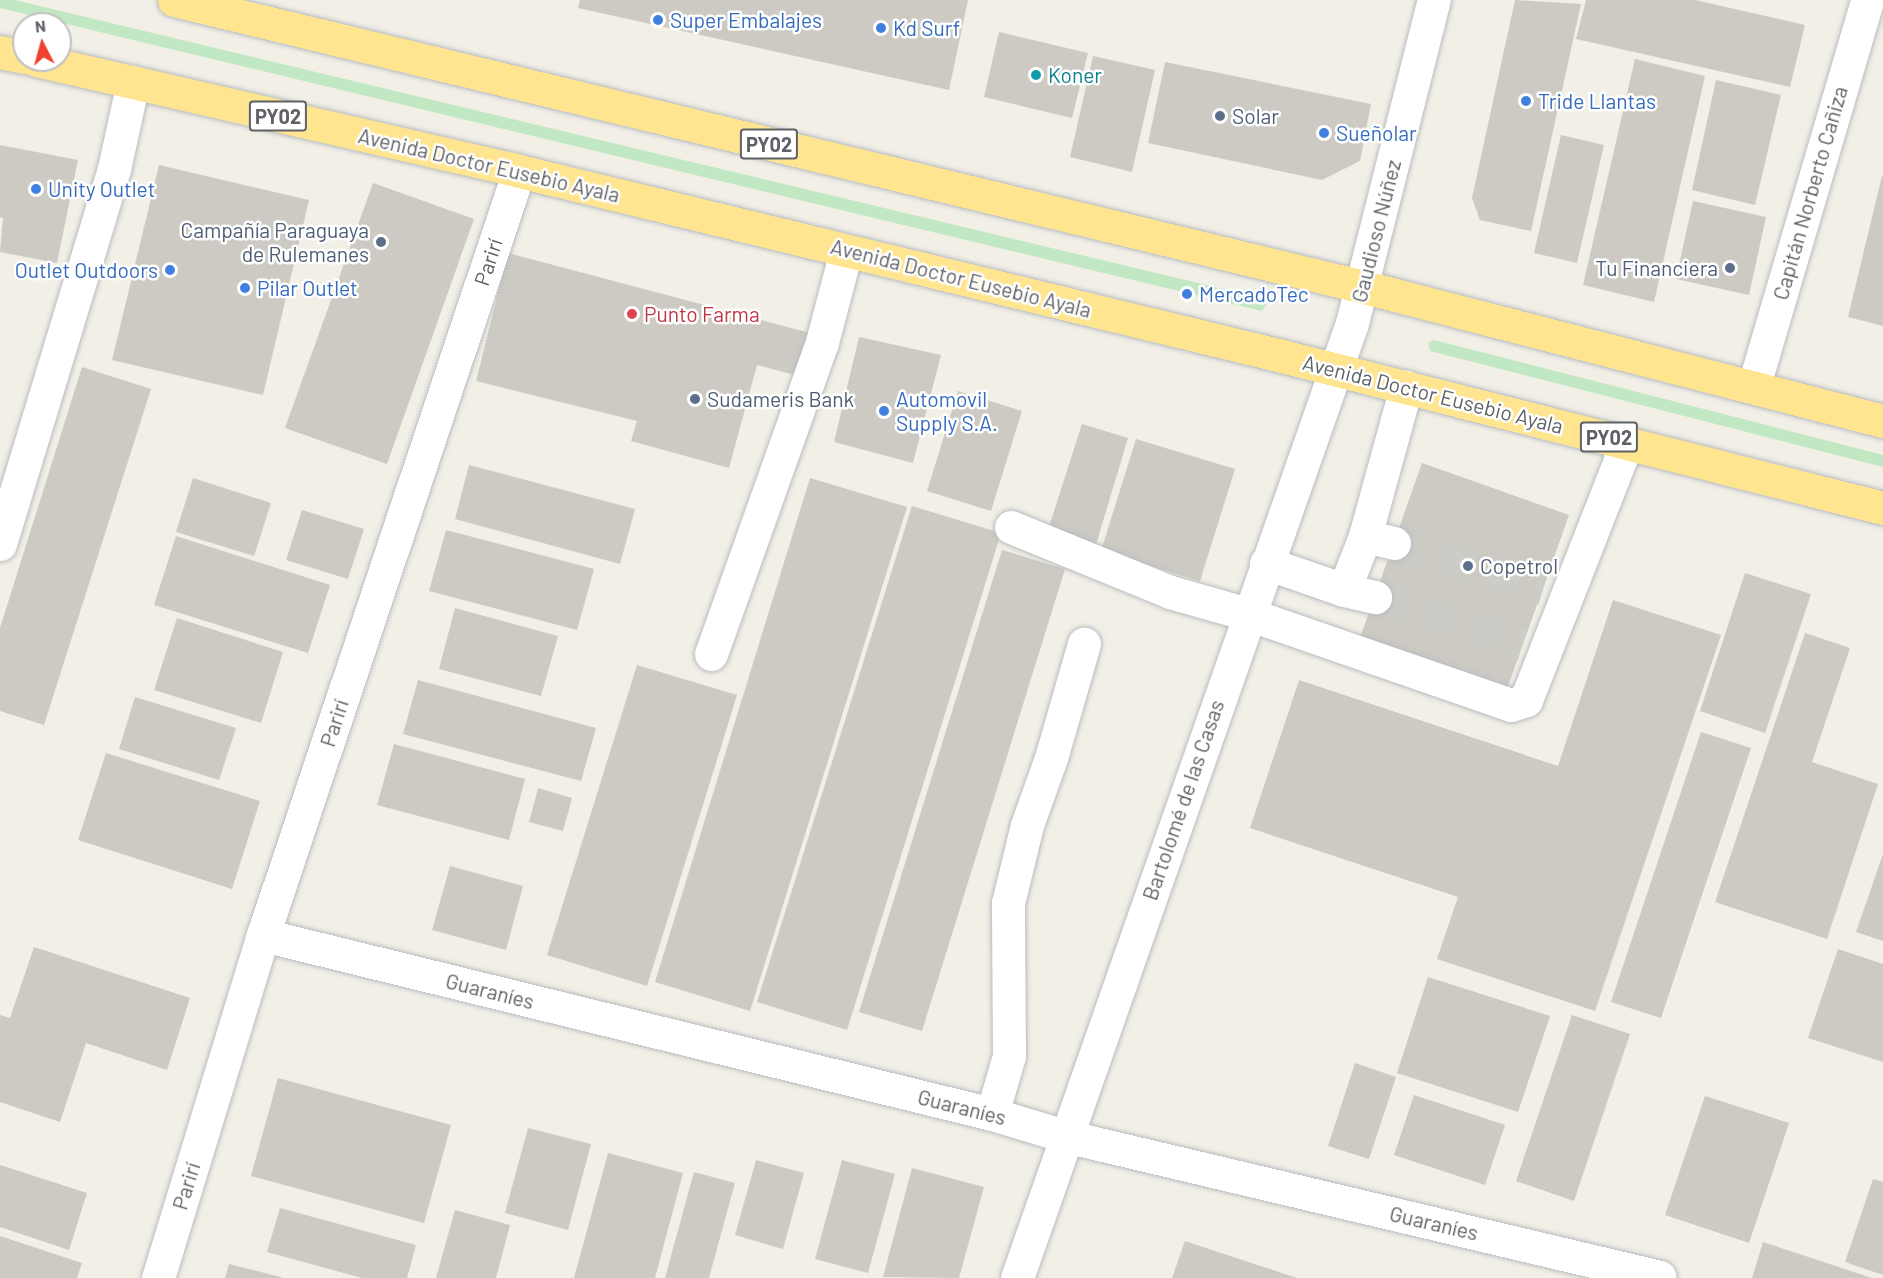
<!DOCTYPE html>
<html>
<head>
<meta charset="utf-8">
<style>
  body { margin:0 }
  #map { position:relative; width:1883px; height:1278px; overflow:hidden; background:#f1efe6; font-family:Barlow,sans-serif }
  div>[style] { position:absolute }
  [style*='--x'] { left:calc(var(--x)*1px); top:calc(var(--y)*1px); width:calc(var(--w)*1px); rotate:calc(var(--a)*1deg) }
  .green>* { inset:0; background:#c2e8c3 }
  .building>* { inset:0; background:#cccac3 }
  .minor-tunnel>* { height:33px; margin-top:-16.5px; transform-origin:0; background:repeating-linear-gradient(90deg,#ccccc6 0 33px,transparent 0 49px) }
  .roads { filter:drop-shadow(0 0 2px #b9bcc0) drop-shadow(0 0 2px #b9bcc0) }
  .minor>* { height:33px; margin:-16.5px; padding:0 16.5px; transform-origin:16.5px; border-radius:16.5px; background:#fff }
  .highway>* { height:33px; margin:-16.5px; padding:0 16.5px; transform-origin:16.5px; border-radius:16.5px; background:#ffe58f }
  .dots>* { width:16px; height:16px; translate:-50% -50%; box-sizing:border-box; border:3px solid #fff; border-radius:50% }
  span { translate:-50% -50%; white-space:nowrap; text-align:center; line-height:1.15; -webkit-text-stroke:5px #fff; paint-order:stroke }
  .shield-label span { padding:2px 4px; background:#fff; border:2px solid; border-radius:4px; -webkit-text-stroke-width:0 }
  .shield-label { font-size:20px; color:#5e6267; font-weight:700 }
  .shop-label { font-size:21px; color:#366cbe }
  .left { translate:0 -50%; text-align:left }
  .right { translate:-100% -50%; text-align:right }
  .culture-label { font-size:21px; color:#0d838f }
  .service-label { font-size:21px; color:#4e5e75 }
  .street-label { font-size:21px; color:#5e6267 }
  .health-label { font-size:21px; color:#be3a42 }
  .north { position:absolute; left:12px; top:12px; width:60px; height:60px; box-sizing:border-box; background:#fff; border:2px solid #bfc0c2; border-radius:50%; rotate:354deg; font-size:16px; font-weight:700; line-height:24px; text-align:center; color:#5e6267 }
  .north::after { content:''; display:block; margin:auto; width:21px; height:27px; background:#ef422e; clip-path:polygon(50% 0,100% 100%,50% 72%,0 100%) }
</style>
</head>
<body>
<div id="map">
  <div class="green">
    <i style="clip-path:polygon(0 0,15px 0,1265px 299px,1267px 304px,1262px 311px,0 8px)"></i>
    <i style="clip-path:polygon(1434px 340px,1883px 455px,1883px 467px,1430px 351px,1428px 343px)"></i>
  </div>
  <div class="building">
    <i style="clip-path:polygon(580px 0,968px 0,949px 90px,578px 8px)"></i>
    <i style="clip-path:polygon(1515px 0,1581px 4px,1531px 231px,1480px 220px,1472px 198px)"></i>
    <i style="clip-path:polygon(1586px 0,1695px 0,1805px 25px,1790px 87px,1576px 39px)"></i>
    <i style="clip-path:polygon(999px 32px,1088px 53px,1072px 118px,984px 97px)"></i>
    <i style="clip-path:polygon(1093px 56px,1155px 70px,1132px 172px,1070px 157px)"></i>
    <i style="clip-path:polygon(1635px 59px,1705px 76px,1654px 302px,1583px 285px)"></i>
    <i style="clip-path:polygon(1165px 62px,1371px 104px,1360px 161px,1322px 180px,1148px 143px)"></i>
    <i style="clip-path:polygon(1716px 80px,1781px 95px,1755px 205px,1692px 190px)"></i>
    <i style="clip-path:polygon(1561px 135px,1604px 145px,1577px 263px,1534px 253px)"></i>
    <i style="clip-path:polygon(0 145px,78px 160px,57px 263px,0 252px,3px 218px,0 217px)"></i>
    <i style="clip-path:polygon(159px 165px,309px 200px,263px 395px,112px 360px)"></i>
    <i style="clip-path:polygon(1882px 176px,1883px 176px,1883px 326px,1848px 317px)"></i>
    <i style="clip-path:polygon(373px 183px,474px 219px,387px 464px,285px 428px)"></i>
    <i style="clip-path:polygon(1693px 201px,1766px 217px,1749px 295px,1676px 279px)"></i>
    <i style="clip-path:polygon(508px 253px,814px 334px,802px 377px,757px 365px,729px 468px,631px 441px,637px 421px,476px 381px)"></i>
    <i style="clip-path:polygon(859px 337px,941px 355px,913px 463px,834px 442px)"></i>
    <i style="clip-path:polygon(82px 367px,151px 389px,44px 725px,0 711px,0 628px)"></i>
    <i style="clip-path:polygon(958px 391px,1022px 411px,991px 511px,927px 491px)"></i>
    <i style="clip-path:polygon(1082px 424px,1128px 438px,1095px 548px,1047px 533px)"></i>
    <i style="clip-path:polygon(1136px 439px,1235px 469px,1200px 581px,1101px 551px)"></i>
    <i style="clip-path:polygon(1422px 463px,1569px 515px,1507px 689px,1360px 638px)"></i>
    <i style="clip-path:polygon(469px 465px,635px 509px,620px 564px,455px 519px)"></i>
    <i style="clip-path:polygon(193px 478px,271px 503px,254px 556px,176px 532px)"></i>
    <i style="clip-path:polygon(810px 478px,907px 507px,750px 1011px,655px 982px)"></i>
    <i style="clip-path:polygon(912px 506px,1001px 533px,847px 1030px,757px 1002px)"></i>
    <i style="clip-path:polygon(302px 510px,364px 529px,348px 579px,286px 560px)"></i>
    <i style="clip-path:polygon(446px 530px,594px 569px,577px 630px,429px 591px)"></i>
    <i style="clip-path:polygon(176px 536px,330px 585px,308px 653px,154px 605px)"></i>
    <i style="clip-path:polygon(1002px 550px,1065px 569px,922px 1031px,859px 1012px)"></i>
    <i style="clip-path:polygon(1745px 573px,1811px 594px,1765px 733px,1700px 711px)"></i>
    <i style="clip-path:polygon(1613px 600px,1721px 635px,1595px 1011px,1437px 959px,1458px 897px,1250px 828px,1299px 680px,1558px 766px)"></i>
    <i style="clip-path:polygon(455px 608px,558px 636px,541px 696px,439px 669px)"></i>
    <i style="clip-path:polygon(177px 618px,283px 652px,261px 723px,154px 690px)"></i>
    <i style="clip-path:polygon(1805px 633px,1850px 648px,1812px 762px,1878px 784px,1827px 939px,1715px 902px)"></i>
    <i style="clip-path:polygon(637px 665px,737px 695px,647px 986px,547px 955px)"></i>
    <i style="clip-path:polygon(418px 680px,596px 728px,581px 781px,403px 734px)"></i>
    <i style="clip-path:polygon(135px 697px,236px 728px,219px 780px,119px 749px)"></i>
    <i style="clip-path:polygon(1701px 732px,1751px 748px,1661px 1018px,1611px 1002px)"></i>
    <i style="clip-path:polygon(394px 744px,525px 779px,509px 840px,377px 805px)"></i>
    <i style="clip-path:polygon(106px 753px,260px 801px,232px 889px,78px 840px)"></i>
    <i style="clip-path:polygon(538px 788px,572px 798px,563px 831px,529px 822px)"></i>
    <i style="clip-path:polygon(1883px 854px,1883px 941px,1856px 932px)"></i>
    <i style="clip-path:polygon(450px 866px,523px 886px,506px 950px,432px 930px)"></i>
    <i style="clip-path:polygon(34px 947px,190px 998px,167px 1070px,86px 1043px,60px 1122px,0 1102px,0 1015px,10px 1018px)"></i>
    <i style="clip-path:polygon(1838px 949px,1883px 964px,1883px 1062px,1808px 1038px)"></i>
    <i style="clip-path:polygon(1428px 977px,1550px 1016px,1518px 1112px,1397px 1073px)"></i>
    <i style="clip-path:polygon(1572px 1015px,1630px 1034px,1574px 1201px,1516px 1181px)"></i>
    <i style="clip-path:polygon(1355px 1063px,1396px 1077px,1369px 1159px,1328px 1146px)"></i>
    <i style="clip-path:polygon(278px 1078px,451px 1125px,424px 1223px,251px 1176px)"></i>
    <i style="clip-path:polygon(1414px 1095px,1505px 1125px,1485px 1185px,1394px 1155px)"></i>
    <i style="clip-path:polygon(1705px 1096px,1789px 1123px,1749px 1243px,1665px 1215px)"></i>
    <i style="clip-path:polygon(528px 1128px,591px 1144px,568px 1230px,505px 1213px)"></i>
    <i style="clip-path:polygon(608px 1153px,683px 1173px,655px 1278px,574px 1278px)"></i>
    <i style="clip-path:polygon(756px 1160px,804px 1173px,783px 1249px,735px 1235px)"></i>
    <i style="clip-path:polygon(842px 1160px,895px 1174px,868px 1273px,815px 1259px)"></i>
    <i style="clip-path:polygon(0 1165px,87px 1193px,69px 1250px,0 1227px)"></i>
    <i style="clip-path:polygon(912px 1168px,984px 1187px,959px 1278px,883px 1277px)"></i>
    <i style="clip-path:polygon(694px 1172px,735px 1183px,709px 1278px,665px 1278px)"></i>
    <i style="clip-path:polygon(1873px 1179px,1883px 1182px,1883px 1275px,1845px 1262px)"></i>
    <i style="clip-path:polygon(280px 1208px,416px 1245px,407px 1278px,362px 1278px,267px 1252px)"></i>
    <i style="clip-path:polygon(455px 1210px,510px 1225px,496px 1278px,436px 1278px)"></i>
    <i style="clip-path:polygon(0 1236px,82px 1263px,77px 1278px,0 1278px)"></i>
    <i style="clip-path:polygon(1185px 1241px,1297px 1278px,1172px 1278px)"></i>
    <i style="clip-path:polygon(1763px 1242px,1872px 1278px,1752px 1278px)"></i>
    <i style="clip-path:polygon(229px 1264px,281px 1277px,281px 1278px,225px 1278px)"></i>
  </div>
  <div class="minor-tunnel">
    <i style="--x:1394;--y:543;--w:156;--a:16.8"></i>
    <i style="--x:1375;--y:597;--w:155;--a:17.6"></i>
  </div>
  <div class="roads">
    <div class="minor">
      <i style="--x:1754;--y:385;--w:401;--a:-73.6"></i>
      <i style="--x:1011;--y:527;--w:172;--a:22.2"></i>
      <i style="--x:1170;--y:592;--w:81;--a:15.8"></i>
      <i style="--x:1248;--y:614;--w:278;--a:19.1"></i>
      <i style="--x:1511;--y:705;--w:16;--a:-18"></i>
      <i style="--x:1526;--y:700;--w:277;--a:-68.6"></i>
      <i style="--x:1394;--y:543;--w:30;--a:-166"></i>
      <i style="--x:1365;--y:536;--w:155;--a:-74.6"></i>
      <i style="--x:0;--y:544;--w:392;--a:-73.1"></i>
      <i style="--x:114;--y:169;--w:89;--a:-77.7"></i>
      <i style="--x:1266;--y:563;--w:83;--a:19.1"></i>
      <i style="--x:1344;--y:590;--w:58;--a:-68.7"></i>
      <i style="--x:1344;--y:590;--w:32;--a:13"></i>
      <i style="--x:711;--y:654;--w:331;--a:-70.4"></i>
      <i style="--x:822;--y:342;--w:94;--a:-75.2"></i>
      <i style="--x:263;--y:935;--w:751;--a:13.8"></i>
      <i style="--x:992;--y:1114;--w:76;--a:16.8"></i>
      <i style="--x:1065;--y:1136;--w:611;--a:13.33"></i>
      <i style="--x:992;--y:1114;--w:60;--a:-73.7"></i>
      <i style="--x:1009;--y:1056;--w:153;--a:-90.4"></i>
      <i style="--x:1008;--y:903;--w:80;--a:-76.3"></i>
      <i style="--x:1027;--y:825;--w:71;--a:-70.3"></i>
      <i style="--x:1051;--y:758;--w:119;--a:-73.9"></i>
      <i style="--x:158;--y:1278;--w:359;--a:-73"></i>
      <i style="--x:263;--y:935;--w:806;--a:-71.48"></i>
      <i style="--x:1017;--y:1278;--w:1012;--a:-70.67"></i>
      <i style="--x:1352;--y:323;--w:333;--a:-75.8"></i>
    </div>
    <div class="highway">
      <i style="--x:174;--y:0;--w:1224;--a:13.56"></i>
      <i style="--x:1364;--y:287;--w:536;--a:14.48"></i>
      <i style="--x:0;--y:52;--w:25;--a:12"></i>
      <i style="--x:36;--y:60;--w:496;--a:12.9"></i>
      <i style="--x:519;--y:171;--w:785;--a:13.63"></i>
      <i style="--x:1282;--y:356;--w:620;--a:14.19"></i>
    </div>
  </div>
  <div class="dots">
    <i style="left:658px;top:20px;background:#3f7fe0"></i>
    <i style="left:881px;top:28px;background:#3f7fe0"></i>
    <i style="left:1036px;top:75px;background:#0f9aa8"></i>
    <i style="left:1526px;top:101px;background:#3f7fe0"></i>
    <i style="left:1220px;top:116px;background:#5c6f8a"></i>
    <i style="left:1324px;top:133px;background:#3f7fe0"></i>
    <i style="left:36px;top:189px;background:#3f7fe0"></i>
    <i style="left:381px;top:242px;background:#5c6f8a"></i>
    <i style="left:1730px;top:268px;background:#5c6f8a"></i>
    <i style="left:170px;top:270px;background:#3f7fe0"></i>
    <i style="left:245px;top:288px;background:#3f7fe0"></i>
    <i style="left:1187px;top:294px;background:#3f7fe0"></i>
    <i style="left:632px;top:314px;background:#e0444e"></i>
    <i style="left:695px;top:399px;background:#5c6f8a"></i>
    <i style="left:884px;top:411px;background:#3f7fe0"></i>
    <i style="left:1468px;top:566px;background:#5c6f8a"></i>
  </div>
  <div class="shield-label">
    <span style="left:278px;top:116px">PY02</span>
    <span style="left:769px;top:144px">PY02</span>
    <span style="left:1609px;top:437px">PY02</span>
  </div>
  <div class="shop-label">
    <span class="left" style="left:670px;top:20px">Super Embalajes</span>
    <span class="left" style="left:893px;top:28px">Kd Surf</span>
    <span class="left" style="left:1538px;top:101px">Tride Llantas</span>
    <span class="left" style="left:1336px;top:133px">Sueñolar</span>
    <span class="left" style="left:48px;top:189px">Unity Outlet</span>
    <span class="right" style="left:158px;top:270px">Outlet Outdoors</span>
    <span class="left" style="left:257px;top:288px">Pilar Outlet</span>
    <span class="left" style="left:1199px;top:294px">MercadoTec</span>
    <span class="left" style="left:896px;top:411px">Automovil<br>Supply S.A.</span>
  </div>
  <div class="culture-label">
    <span class="left" style="left:1048px;top:75px">Koner</span>
  </div>
  <div class="service-label">
    <span class="left" style="left:1232px;top:116px">Solar</span>
    <span class="right" style="left:369px;top:242px">Campañía Paraguaya<br>de Rulemanes</span>
    <span class="right" style="left:1718px;top:268px">Tu Financiera</span>
    <span class="left" style="left:707px;top:399px">Sudameris Bank</span>
    <span class="left" style="left:1480px;top:566px">Copetrol</span>
  </div>
  <div class="street-label">
    <span style="left:489px;top:165px;rotate:13deg">Avenida Doctor Eusebio Ayala</span>
    <span style="left:1810px;top:193px;rotate:-74deg">Capitán Norberto Cañiza</span>
    <span style="left:1376px;top:231px;rotate:-76deg">Gaudioso Núñez</span>
    <span style="left:488px;top:262px;rotate:-72deg">Parirí</span>
    <span style="left:961px;top:278px;rotate:14deg">Avenida Doctor Eusebio Ayala</span>
    <span style="left:1433px;top:394px;rotate:14deg">Avenida Doctor Eusebio Ayala</span>
    <span style="left:334px;top:723px;rotate:-72deg">Parirí</span>
    <span style="left:1183px;top:800px;rotate:-71deg">Bartolomé de las Casas</span>
    <span style="left:490px;top:991px;rotate:14deg">Guaraníes</span>
    <span style="left:962px;top:1107px;rotate:14deg">Guaraníes</span>
    <span style="left:186px;top:1186px;rotate:-73deg">Parirí</span>
    <span style="left:1434px;top:1223px;rotate:13deg">Guaraníes</span>
  </div>
  <div class="health-label">
    <span class="left" style="left:644px;top:314px">Punto Farma</span>
  </div>
  <div class="north">N</div>
</div>
</body>
</html>
